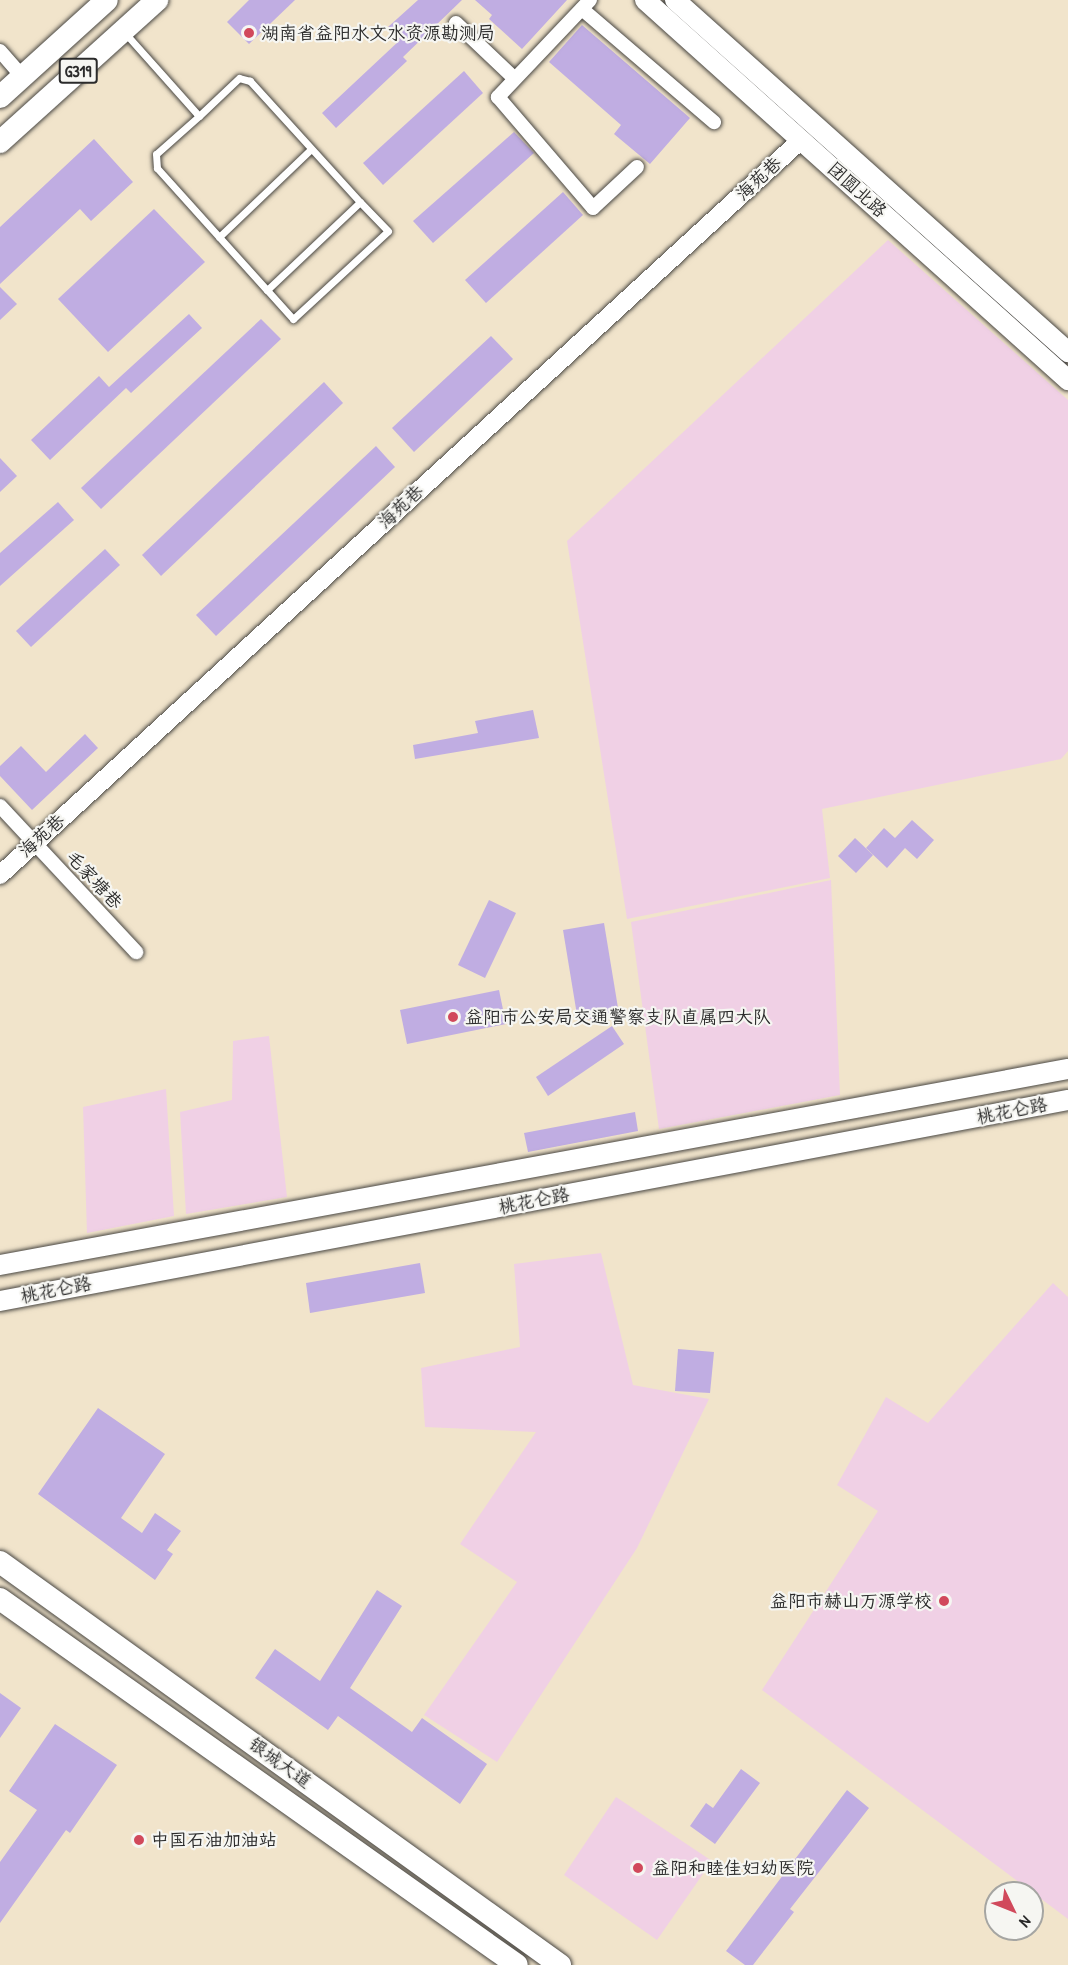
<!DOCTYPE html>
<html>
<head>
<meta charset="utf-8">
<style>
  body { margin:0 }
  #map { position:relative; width:1068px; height:1965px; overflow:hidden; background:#f1e4cb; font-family:"Patrick Hand","LXGW WenKai TC",sans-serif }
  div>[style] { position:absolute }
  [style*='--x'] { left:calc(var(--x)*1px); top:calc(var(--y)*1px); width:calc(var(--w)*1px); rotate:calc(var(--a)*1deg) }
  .built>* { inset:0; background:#f0d0e5 }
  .building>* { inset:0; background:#c0ade2 }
  .roads { filter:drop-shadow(0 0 2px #494743) drop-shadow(0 0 2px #494743) }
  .service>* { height:7px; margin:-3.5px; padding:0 3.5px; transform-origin:3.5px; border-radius:3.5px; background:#fff }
  .minor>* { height:14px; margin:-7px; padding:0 7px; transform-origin:7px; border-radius:7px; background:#fff }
  .tertiary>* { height:18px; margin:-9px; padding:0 9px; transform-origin:9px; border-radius:9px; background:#fff }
  .secondary>* { height:20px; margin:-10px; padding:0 10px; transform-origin:10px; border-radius:10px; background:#fff }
  .primary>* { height:22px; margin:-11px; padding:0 11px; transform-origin:11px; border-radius:11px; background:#fff }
  .dots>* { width:16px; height:16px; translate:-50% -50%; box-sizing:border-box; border:3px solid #f6f6f2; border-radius:50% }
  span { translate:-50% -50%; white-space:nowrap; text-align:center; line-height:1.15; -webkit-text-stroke:4.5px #f6f6f2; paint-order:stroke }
  .shield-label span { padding:2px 4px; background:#f6f6f2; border:2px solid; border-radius:4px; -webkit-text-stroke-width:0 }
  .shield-label { font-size:16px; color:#2b2b2b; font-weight:700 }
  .poi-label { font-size:18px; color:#2b2b2b }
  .left { translate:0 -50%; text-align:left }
  .right { translate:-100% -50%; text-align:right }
  .street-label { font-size:18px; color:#2b2b2b }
  .north { position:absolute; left:984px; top:1881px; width:60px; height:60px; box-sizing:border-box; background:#f6f6f2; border:2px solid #a5a5a2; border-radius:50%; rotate:133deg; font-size:16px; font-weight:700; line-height:24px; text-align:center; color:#2b2b2b }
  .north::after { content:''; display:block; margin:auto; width:21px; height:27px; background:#d1495b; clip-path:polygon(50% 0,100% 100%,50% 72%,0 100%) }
</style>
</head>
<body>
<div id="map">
  <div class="built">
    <i style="clip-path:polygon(888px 240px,1068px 400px,1068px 751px,1061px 759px,822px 809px,830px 878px,627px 919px,567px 541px)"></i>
    <i style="clip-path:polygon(831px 880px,840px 1095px,659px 1129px,631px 922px)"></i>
    <i style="clip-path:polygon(269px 1036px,287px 1197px,186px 1214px,180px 1112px,232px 1100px,233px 1041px)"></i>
    <i style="clip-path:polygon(166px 1089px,174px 1216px,87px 1233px,83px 1107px)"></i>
    <i style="clip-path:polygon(601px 1253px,633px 1385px,709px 1399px,637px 1548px,497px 1762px,424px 1715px,517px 1582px,460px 1544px,536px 1432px,425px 1427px,421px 1368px,520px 1347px,514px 1264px)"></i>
    <i style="clip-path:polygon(1053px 1283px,1068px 1297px,1068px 1919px,762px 1690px,878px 1511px,837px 1485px,886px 1397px,928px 1423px)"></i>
    <i style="clip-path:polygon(616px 1797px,712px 1861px,657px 1940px,564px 1875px)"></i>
  </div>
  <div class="building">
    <i style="clip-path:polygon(249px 0,295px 0,249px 44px,227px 22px)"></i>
    <i style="clip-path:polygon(418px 0,462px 0,403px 57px,407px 61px,336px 128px,322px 113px,400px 40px,388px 27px)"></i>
    <i style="clip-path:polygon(475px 0,567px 0,522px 49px,489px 19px,492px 15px)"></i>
    <i style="clip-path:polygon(582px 25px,690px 118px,650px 164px,614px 134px,621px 125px,549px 62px)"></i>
    <i style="clip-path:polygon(464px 71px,483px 93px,383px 185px,363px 163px)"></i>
    <i style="clip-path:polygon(514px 132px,534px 153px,433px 243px,413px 221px)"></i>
    <i style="clip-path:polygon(94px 139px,133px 182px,91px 221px,80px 209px,0 284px,0 227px)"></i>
    <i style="clip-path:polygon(563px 192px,583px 215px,486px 303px,465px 280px)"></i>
    <i style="clip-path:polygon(154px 209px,205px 262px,108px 352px,58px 299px)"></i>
    <i style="clip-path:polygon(0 287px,17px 304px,0 320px)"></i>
    <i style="clip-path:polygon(189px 314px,202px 328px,131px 393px,126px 388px,50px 460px,31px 440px,99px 376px,109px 387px)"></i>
    <i style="clip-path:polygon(261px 319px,281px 339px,101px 509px,81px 488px)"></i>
    <i style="clip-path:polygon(491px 336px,513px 359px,414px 452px,392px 428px)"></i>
    <i style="clip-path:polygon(324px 382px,343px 403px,161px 576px,142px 555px)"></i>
    <i style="clip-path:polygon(376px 446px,395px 467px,216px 636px,196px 615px)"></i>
    <i style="clip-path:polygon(0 458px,17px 476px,0 492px)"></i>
    <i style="clip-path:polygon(58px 502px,74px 520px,0 586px,0 553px)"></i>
    <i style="clip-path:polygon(105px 549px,120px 565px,31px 647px,16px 631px)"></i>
    <i style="clip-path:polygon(533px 710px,539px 738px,415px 759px,413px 745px,478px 733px,475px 721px)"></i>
    <i style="clip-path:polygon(85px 734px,98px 748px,32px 810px,0 776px,0 766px,21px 746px,46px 772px)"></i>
    <i style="clip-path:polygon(912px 820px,934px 840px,917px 859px,905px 848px,887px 868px,866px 848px,884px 828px,895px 838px)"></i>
    <i style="clip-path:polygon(855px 838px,873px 855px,856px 873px,838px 856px)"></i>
    <i style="clip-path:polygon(489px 900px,516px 913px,485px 978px,458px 965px)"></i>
    <i style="clip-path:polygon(604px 923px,619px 1014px,578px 1021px,563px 930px)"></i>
    <i style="clip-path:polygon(499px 990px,506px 1024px,407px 1044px,400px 1010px)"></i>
    <i style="clip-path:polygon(612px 1026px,624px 1044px,548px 1096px,536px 1077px)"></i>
    <i style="clip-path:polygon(635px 1112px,638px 1131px,528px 1152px,524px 1133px)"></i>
    <i style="clip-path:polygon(420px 1263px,425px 1293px,310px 1313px,306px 1283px)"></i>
    <i style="clip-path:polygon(678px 1349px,714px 1352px,710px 1393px,675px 1391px)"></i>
    <i style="clip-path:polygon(98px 1408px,165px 1454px,121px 1518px,142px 1533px,155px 1513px,181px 1531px,167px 1550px,173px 1554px,155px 1580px,38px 1494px)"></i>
    <i style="clip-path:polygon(377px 1590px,402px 1606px,350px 1688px,412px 1732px,422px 1718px,487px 1764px,460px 1804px,338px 1716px,328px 1730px,255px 1678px,275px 1649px,320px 1681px)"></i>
    <i style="clip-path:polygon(0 1693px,21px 1708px,0 1738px)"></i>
    <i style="clip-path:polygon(55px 1724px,117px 1765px,70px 1833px,66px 1830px,0 1923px,0 1862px,37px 1810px,9px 1791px)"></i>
    <i style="clip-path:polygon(741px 1769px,760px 1783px,715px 1844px,690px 1826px,706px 1803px,713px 1808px)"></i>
    <i style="clip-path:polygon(847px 1790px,869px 1808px,790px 1909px,794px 1912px,753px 1965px,745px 1965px,726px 1951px)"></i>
  </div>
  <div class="roads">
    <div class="service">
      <i style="--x:125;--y:33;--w:111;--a:48.3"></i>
      <i style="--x:199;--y:116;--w:57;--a:138.5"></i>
      <i style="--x:156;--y:154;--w:14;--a:86"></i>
      <i style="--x:157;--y:168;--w:164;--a:48"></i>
      <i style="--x:267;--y:290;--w:128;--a:-43.4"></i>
      <i style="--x:360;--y:202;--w:164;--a:-132.3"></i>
      <i style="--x:250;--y:81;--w:11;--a:-165"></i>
      <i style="--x:239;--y:78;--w:55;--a:136.5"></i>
      <i style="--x:219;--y:237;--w:127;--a:-43.7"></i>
      <i style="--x:267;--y:290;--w:39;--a:48"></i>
      <i style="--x:293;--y:319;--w:129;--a:-42.8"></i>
      <i style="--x:388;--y:231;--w:40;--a:-134"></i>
    </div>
    <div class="minor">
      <i style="--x:590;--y:0;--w:134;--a:133.5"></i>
      <i style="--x:498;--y:97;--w:146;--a:49.4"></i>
      <i style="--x:593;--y:208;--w:60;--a:-43"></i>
      <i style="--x:582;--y:9;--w:174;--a:40.6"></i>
      <i style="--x:456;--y:23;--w:81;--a:43.5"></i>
      <i style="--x:0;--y:51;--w:35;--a:49"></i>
      <i style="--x:0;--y:806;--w:200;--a:47"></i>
    </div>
    <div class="tertiary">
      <i style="--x:0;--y:875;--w:1087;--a:-42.54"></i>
    </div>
    <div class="secondary">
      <i style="--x:645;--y:0;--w:569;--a:41.93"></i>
      <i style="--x:675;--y:0;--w:528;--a:41.85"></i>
      <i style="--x:0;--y:1265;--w:1086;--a:-10.4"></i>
      <i style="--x:0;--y:1301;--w:1087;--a:-10.66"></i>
    </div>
    <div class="primary">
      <i style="--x:0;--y:97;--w:144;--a:-42.2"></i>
      <i style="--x:0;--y:142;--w:212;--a:-42.1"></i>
      <i style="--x:0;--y:1562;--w:690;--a:35.74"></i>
      <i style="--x:0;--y:1599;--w:633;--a:35.3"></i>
    </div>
  </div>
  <div class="dots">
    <i style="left:249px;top:33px;background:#d1495b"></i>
    <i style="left:453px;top:1017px;background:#d1495b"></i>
    <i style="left:944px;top:1601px;background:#d1495b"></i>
    <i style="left:139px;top:1840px;background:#d1495b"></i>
    <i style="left:638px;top:1868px;background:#d1495b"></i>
  </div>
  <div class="shield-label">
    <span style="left:78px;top:71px">G319</span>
  </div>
  <div class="poi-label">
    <span class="left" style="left:261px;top:33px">湖南省益阳水文水资源勘测局</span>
    <span class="left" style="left:465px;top:1017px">益阳市公安局交通警察支队直属四大队</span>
    <span class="right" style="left:932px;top:1601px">益阳市赫山万源学校</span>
    <span class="left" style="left:151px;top:1840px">中国石油加油站</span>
    <span class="left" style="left:652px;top:1868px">益阳和睦佳妇幼医院</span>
  </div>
  <div class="street-label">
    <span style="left:759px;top:179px;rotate:-43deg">海苑巷</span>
    <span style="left:857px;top:190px;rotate:42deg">团圆北路</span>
    <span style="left:401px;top:507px;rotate:-43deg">海苑巷</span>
    <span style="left:42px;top:836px;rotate:-42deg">海苑巷</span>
    <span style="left:94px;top:880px;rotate:47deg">毛家塘巷</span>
    <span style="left:1012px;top:1111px;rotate:-11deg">桃花仑路</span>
    <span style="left:534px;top:1201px;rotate:-11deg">桃花仑路</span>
    <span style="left:56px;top:1290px;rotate:-11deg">桃花仑路</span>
    <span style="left:280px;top:1763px;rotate:36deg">银城大道</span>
  </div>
  <div class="north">N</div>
</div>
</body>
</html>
